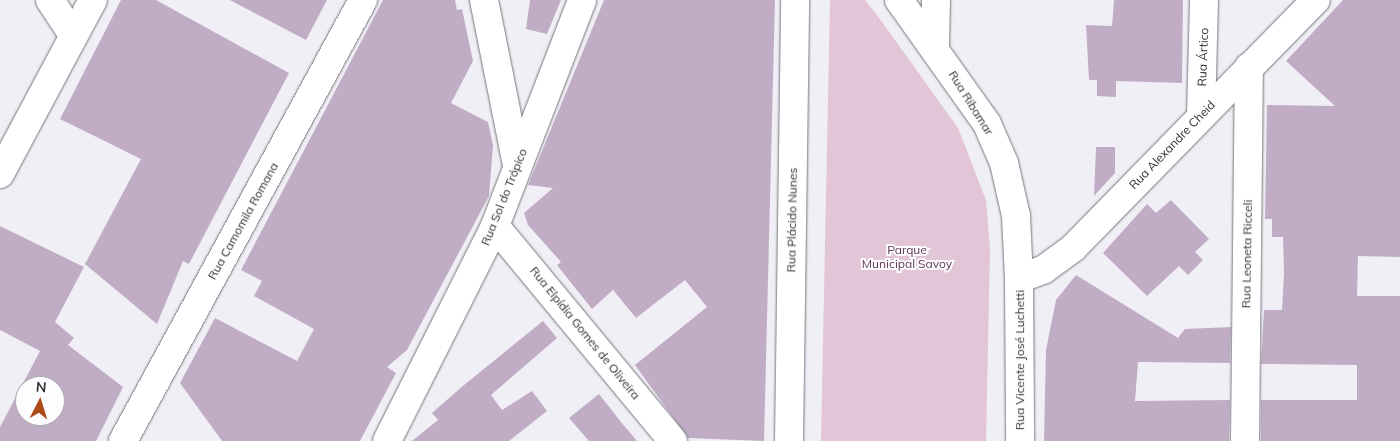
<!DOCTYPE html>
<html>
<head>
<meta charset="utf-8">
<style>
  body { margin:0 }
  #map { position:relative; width:1400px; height:441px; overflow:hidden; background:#f1eff6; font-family:Mulish,sans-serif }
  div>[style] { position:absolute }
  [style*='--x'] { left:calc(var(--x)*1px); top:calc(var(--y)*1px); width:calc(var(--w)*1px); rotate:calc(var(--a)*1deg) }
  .green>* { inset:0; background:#e2c5d6 }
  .building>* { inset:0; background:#c1acc6 }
  .roads { filter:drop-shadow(0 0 1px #76747b) drop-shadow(0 0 1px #76747b) }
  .minor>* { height:28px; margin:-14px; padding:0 14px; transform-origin:14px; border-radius:14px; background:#fff }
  span { translate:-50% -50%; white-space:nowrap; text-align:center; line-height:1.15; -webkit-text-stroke:4px #fdfdff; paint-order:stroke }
  .street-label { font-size:12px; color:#313032 }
  .park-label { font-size:12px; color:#623753 }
  .north { position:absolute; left:15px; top:376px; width:50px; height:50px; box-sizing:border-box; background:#fdfdff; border:1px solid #ababad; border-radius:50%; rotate:5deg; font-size:14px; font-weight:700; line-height:20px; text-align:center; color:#313032 }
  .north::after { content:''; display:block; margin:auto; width:18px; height:22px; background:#ad4a16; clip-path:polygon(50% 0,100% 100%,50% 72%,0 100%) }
</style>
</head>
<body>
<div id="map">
  <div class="green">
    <i style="clip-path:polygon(830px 0,865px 0,880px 19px,958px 128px,986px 200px,990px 249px,986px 441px,821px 441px)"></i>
  </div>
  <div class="building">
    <i style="clip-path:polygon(121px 0,156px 0,289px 73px,189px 264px,183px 261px,157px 324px,85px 264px,141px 159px,60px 119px)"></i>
    <i style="clip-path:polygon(230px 0,327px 0,306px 40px)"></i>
    <i style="clip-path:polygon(383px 0,455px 0,457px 10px,462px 9px,473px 61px,451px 103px,488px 122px,493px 145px,489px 196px,407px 350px,387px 367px,396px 373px,360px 441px,222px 441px,180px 383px,215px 318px,297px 361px,314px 329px,254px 296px,262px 281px,241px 270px)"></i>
    <i style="clip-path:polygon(530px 0,561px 0,547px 34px,526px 29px)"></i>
    <i style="clip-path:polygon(604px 0,775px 0,764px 441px,688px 438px,635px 365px,707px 307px,685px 280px,636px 318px,613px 290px,592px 309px,557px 265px,561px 262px,528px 225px,524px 213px,553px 188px,528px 185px)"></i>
    <i style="clip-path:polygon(1114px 0,1183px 0,1182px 83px,1116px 81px,1116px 97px,1097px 96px,1097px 80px,1089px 80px,1086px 25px,1112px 26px)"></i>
    <i style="clip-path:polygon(1343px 0,1400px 0,1400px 257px,1358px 256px,1357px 296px,1400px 296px,1400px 441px,1261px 441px,1261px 400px,1357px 400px,1357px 365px,1261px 364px,1264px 310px,1282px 310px,1284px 273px,1283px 237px,1272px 237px,1272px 219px,1265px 219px,1267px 105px,1335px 106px,1286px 61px)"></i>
    <i style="clip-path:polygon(1096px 147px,1115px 147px,1115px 173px,1094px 196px)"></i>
    <i style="clip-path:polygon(1171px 200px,1209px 239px,1195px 252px,1203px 260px,1188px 275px,1179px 266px,1147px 296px,1103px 253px,1147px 204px,1156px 213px)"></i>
    <i style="clip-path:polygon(evenodd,0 226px,84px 267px,55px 322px,74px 338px,68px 345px,123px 387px,96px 441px,0 441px,0 427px,40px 351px,0 330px,0 226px,25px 386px,55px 386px,55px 416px,25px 416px,25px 386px)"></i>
    <i style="clip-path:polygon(1076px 275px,1178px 338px,1185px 329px,1231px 327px,1230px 363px,1138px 362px,1135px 401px,1230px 400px,1229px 441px,1044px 441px,1046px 350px,1056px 300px)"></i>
    <i style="clip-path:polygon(543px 321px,557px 338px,491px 395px,502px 410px,532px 391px,547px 411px,509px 441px,412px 441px,438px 420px,432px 413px,464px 385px)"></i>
    <i style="clip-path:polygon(599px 394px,621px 422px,637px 441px,589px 441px,569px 418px)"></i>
  </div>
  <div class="roads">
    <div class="minor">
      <i style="--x:50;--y:0;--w:42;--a:56.7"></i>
      <i style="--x:484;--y:0;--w:168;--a:78.7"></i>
      <i style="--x:899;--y:0;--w:152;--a:54.6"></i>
      <i style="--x:987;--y:124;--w:43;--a:66.4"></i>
      <i style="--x:1004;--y:163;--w:54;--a:77.2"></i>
      <i style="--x:1016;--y:216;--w:63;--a:87.3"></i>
      <i style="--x:1019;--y:279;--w:162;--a:89.6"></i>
      <i style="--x:935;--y:47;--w:47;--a:-88.8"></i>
      <i style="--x:1201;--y:115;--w:115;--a:-88.5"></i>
      <i style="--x:0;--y:174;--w:197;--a:-61.9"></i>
      <i style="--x:495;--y:226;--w:279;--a:50.4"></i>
      <i style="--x:1019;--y:279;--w:26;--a:-21"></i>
      <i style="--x:1043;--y:270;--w:37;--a:-36"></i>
      <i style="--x:1073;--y:248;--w:347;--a:-45.6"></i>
      <i style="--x:123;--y:441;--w:502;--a:-61.44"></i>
      <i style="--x:387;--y:441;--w:241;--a:-63.3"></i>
      <i style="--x:495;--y:226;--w:242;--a:-68.9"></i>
      <i style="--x:789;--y:441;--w:441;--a:-89.2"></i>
      <i style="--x:1245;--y:441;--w:374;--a:-89.4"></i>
    </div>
  </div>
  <div class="street-label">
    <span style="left:1203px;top:57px;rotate:-88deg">Rua Ártico</span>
    <span style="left:971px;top:103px;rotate:58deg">Rua Ribamar</span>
    <span style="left:1172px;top:145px;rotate:-46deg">Rua Alexandre Cheid</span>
    <span style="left:504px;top:197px;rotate:-68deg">Rua Sol do Trópico</span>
    <span style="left:792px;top:220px;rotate:-89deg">Rua Plácido Nunes</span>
    <span style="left:243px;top:221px;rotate:-61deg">Rua Camomila Romana</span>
    <span style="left:1247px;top:254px;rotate:-89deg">Rua Leoneta Ricceli</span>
    <span style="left:585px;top:333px;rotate:51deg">Rua Elpídia Gomes de Oliveira</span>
    <span style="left:1020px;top:360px;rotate:-90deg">Rua Vicente José Luchetti</span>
  </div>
  <div class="park-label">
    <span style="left:907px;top:257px">Parque<br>Municipal Savoy</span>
  </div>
  <div class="north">N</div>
</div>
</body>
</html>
